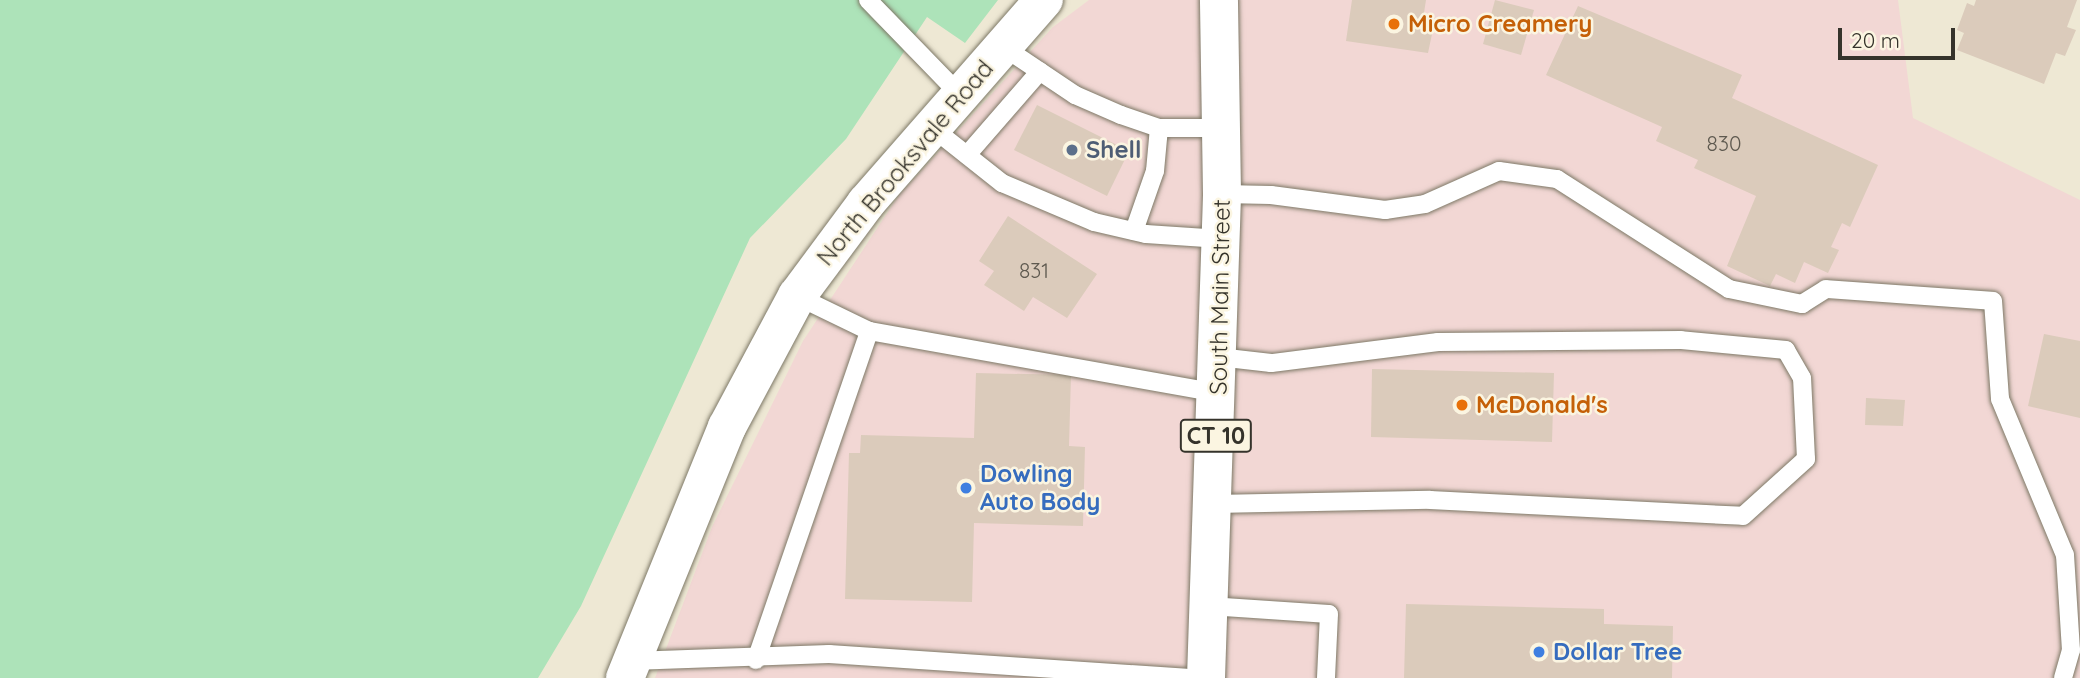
<!DOCTYPE html>
<html>
<head>
<meta charset="utf-8">
<style>
  body { margin:0 }
  #map { position:relative; width:2080px; height:678px; overflow:hidden; background:#eee8d4; font-family:Quicksand,sans-serif }
  div>[style] { position:absolute }
  [style*='--x'] { left:calc(var(--x)*1px); top:calc(var(--y)*1px); width:calc(var(--w)*1px); rotate:calc(var(--a)*1deg) }
  .commercial>* { inset:0; background:#f2d7d4 }
  .green>* { inset:0; background:#ade3b9 }
  .building>* { inset:0; background:#dbcbbb }
  .roads { filter:drop-shadow(0 0 2px #7d7866) drop-shadow(0 0 2px #7d7866) }
  .service>* { height:18px; margin:-9px; padding:0 9px; transform-origin:9px; border-radius:9px; background:#fff }
  .secondary>* { height:38px; margin:-19px; padding:0 19px; transform-origin:19px; border-radius:19px; background:#fff }
  .trunk>* { height:38px; margin:-19px; padding:0 19px; transform-origin:19px; border-radius:19px; background:#fff }
  .dots>* { width:19px; height:19px; translate:-50% -50%; box-sizing:border-box; border:4px solid #fbf5e1; border-radius:50% }
  span { translate:-50% -50%; white-space:nowrap; text-align:center; line-height:1.15; -webkit-text-stroke:5px #fbf5e1; paint-order:stroke }
  .number-label { font-size:21px; color:#5e594f }
  .number-label span { -webkit-text-stroke-width:0 }
  .shield-label span { padding:2px 5px; background:#fbf5e1; border:2px solid; border-radius:5px; -webkit-text-stroke-width:0 }
  .shield-label { font-size:23px; color:#35332b; font-weight:700 }
  .food-label { font-size:24px; color:#c56008; font-weight:700 }
  .left { translate:0 -50%; text-align:left }
  .service-label { font-size:24px; color:#4e5e75; font-weight:700 }
  .street-label { font-size:24px; color:#35332b }
  .shop-label { font-size:24px; color:#366cbe; font-weight:700 }
  .scale { position:absolute; left:1838px; top:28px; width:117px; height:32px; box-sizing:border-box; border:4px solid #35332b; border-top:0; padding-left:9px; font-size:21px; line-height:24px; white-space:nowrap; color:#35332b; -webkit-text-stroke:5px #fbf5e1; paint-order:stroke }
</style>
</head>
<body>
<div id="map">
  <div class="commercial">
    <i style="clip-path:polygon(1089px 0,1898px 0,1913px 118px,2080px 200px,2080px 678px,655px 678px,712px 527px,803px 341px,899px 195px,1053px 27px)"></i>
  </div>
  <div class="green">
    <i style="clip-path:polygon(0 0,998px 0,965px 43px,927px 17px,846px 139px,750px 238px,581px 606px,538px 678px,0 678px)"></i>
  </div>
  <div class="building">
    <i style="clip-path:polygon(1352px 0,1426px 0,1421px 32px,1432px 34px,1428px 53px,1346px 41px)"></i>
    <i style="clip-path:polygon(1495px 0,1534px 10px,1521px 55px,1483px 44px)"></i>
    <i style="clip-path:polygon(1976px 0,2077px 0,2067px 27px,2076px 30px,2065px 56px,2056px 53px,2044px 84px,1957px 50px,1964px 33px,1957px 30px,1967px 3px,1974px 6px)"></i>
    <i style="clip-path:polygon(1578px 6px,1742px 75px,1732px 98px,1878px 165px,1850px 227px,1842px 223px,1831px 247px,1839px 250px,1828px 273px,1804px 262px,1795px 283px,1776px 274px,1770px 286px,1727px 266px,1756px 196px,1694px 168px,1698px 160px,1656px 141px,1662px 127px,1546px 75px)"></i>
    <i style="clip-path:polygon(1037px 105px,1129px 151px,1107px 196px,1014px 150px)"></i>
    <i style="clip-path:polygon(1008px 216px,1097px 274px,1067px 318px,1033px 297px,1024px 311px,984px 285px,994px 271px,979px 261px)"></i>
    <i style="clip-path:polygon(2044px 334px,2080px 341px,2080px 418px,2028px 406px)"></i>
    <i style="clip-path:polygon(1372px 369px,1554px 373px,1552px 442px,1371px 437px)"></i>
    <i style="clip-path:polygon(976px 373px,1071px 375px,1069px 446px,1085px 447px,1083px 526px,974px 523px,972px 602px,845px 599px,849px 453px,860px 453px,861px 435px,974px 438px)"></i>
    <i style="clip-path:polygon(1866px 398px,1905px 400px,1903px 426px,1865px 425px)"></i>
    <i style="clip-path:polygon(1406px 604px,1604px 609px,1604px 624px,1673px 626px,1672px 678px,1404px 678px)"></i>
  </div>
  <div class="roads">
    <div class="service">
      <i style="--x:868;--y:0;--w:131;--a:45.9"></i>
      <i style="--x:1002;--y:46;--w:88;--a:33.9"></i>
      <i style="--x:1075;--y:95;--w:50;--a:23.5"></i>
      <i style="--x:1121;--y:115;--w:40;--a:18.9"></i>
      <i style="--x:1159;--y:128;--w:63;--a:0"></i>
      <i style="--x:930;--y:126;--w:92;--a:38.4"></i>
      <i style="--x:1002;--y:183;--w:100;--a:23"></i>
      <i style="--x:1094;--y:222;--w:53;--a:13"></i>
      <i style="--x:1146;--y:234;--w:75;--a:3.8"></i>
      <i style="--x:967;--y:155;--w:111;--a:-49"></i>
      <i style="--x:1222;--y:194;--w:49;--a:1.2"></i>
      <i style="--x:1271;--y:195;--w:115;--a:7.5"></i>
      <i style="--x:1385;--y:210;--w:40;--a:-8.5"></i>
      <i style="--x:1425;--y:204;--w:81;--a:-24"></i>
      <i style="--x:1499;--y:171;--w:59;--a:7.9"></i>
      <i style="--x:1557;--y:179;--w:204;--a:32.6"></i>
      <i style="--x:1729;--y:289;--w:75;--a:11.6"></i>
      <i style="--x:1802;--y:304;--w:28;--a:-32"></i>
      <i style="--x:1826;--y:289;--w:167;--a:4.1"></i>
      <i style="--x:1993;--y:301;--w:98;--a:85.9"></i>
      <i style="--x:2000;--y:399;--w:169;--a:67.4"></i>
      <i style="--x:2065;--y:555;--w:95;--a:86.4"></i>
      <i style="--x:2071;--y:650;--w:29;--a:106"></i>
      <i style="--x:1134;--y:231;--w:64;--a:-70.7"></i>
      <i style="--x:1155;--y:171;--w:43;--a:-84.7"></i>
      <i style="--x:797;--y:296;--w:80;--a:25.9"></i>
      <i style="--x:869;--y:331;--w:353;--a:10.1"></i>
      <i style="--x:1214;--y:504;--w:216;--a:-1.1"></i>
      <i style="--x:1430;--y:500;--w:313;--a:2.9"></i>
      <i style="--x:1743;--y:516;--w:85;--a:-42.1"></i>
      <i style="--x:1806;--y:459;--w:81;--a:-92.8"></i>
      <i style="--x:1802;--y:378;--w:32;--a:-120"></i>
      <i style="--x:1786;--y:350;--w:105;--a:-174.6"></i>
      <i style="--x:1681;--y:340;--w:243;--a:179.5"></i>
      <i style="--x:1438;--y:342;--w:168;--a:172.8"></i>
      <i style="--x:1271;--y:363;--w:53;--a:-173.5"></i>
      <i style="--x:1209;--y:606;--w:120;--a:3.8"></i>
      <i style="--x:1329;--y:614;--w:64;--a:92.7"></i>
      <i style="--x:756;--y:660;--w:348;--a:-71"></i>
      <i style="--x:631;--y:661;--w:198;--a:-2"></i>
      <i style="--x:829;--y:654;--w:358;--a:3.8"></i>
    </div>
    <div class="secondary">
      <i style="--x:625;--y:678;--w:271;--a:-67.9"></i>
      <i style="--x:727;--y:427;--w:149;--a:-61.9"></i>
      <i style="--x:797;--y:296;--w:116;--a:-53.4"></i>
      <i style="--x:866;--y:203;--w:270;--a:-48.8"></i>
    </div>
    <div class="trunk">
      <i style="--x:1206;--y:678;--w:484;--a:-88.1"></i>
      <i style="--x:1222;--y:194;--w:194;--a:-90.9"></i>
    </div>
  </div>
  <div class="dots">
    <i style="left:1394px;top:24px;background:#e8710a"></i>
    <i style="left:1072px;top:150px;background:#5c6f8a"></i>
    <i style="left:1462px;top:405px;background:#e8710a"></i>
    <i style="left:966px;top:488px;background:#3f7fe0"></i>
    <i style="left:1539px;top:652px;background:#3f7fe0"></i>
  </div>
  <div class="number-label">
    <span style="left:1724px;top:143px">830</span>
    <span style="left:1034px;top:270px">831</span>
  </div>
  <div class="shield-label">
    <span style="left:1216px;top:436px">CT 10</span>
  </div>
  <div class="food-label">
    <span class="left" style="left:1408px;top:24px">Micro Creamery</span>
    <span class="left" style="left:1476px;top:405px">McDonald's</span>
  </div>
  <div class="service-label">
    <span class="left" style="left:1086px;top:150px">Shell</span>
  </div>
  <div class="street-label">
    <span style="left:905px;top:163px;rotate:-50deg">North Brooksvale Road</span>
    <span style="left:1220px;top:297px;rotate:-89deg">South Main Street</span>
  </div>
  <div class="shop-label">
    <span class="left" style="left:980px;top:488px">Dowling<br>Auto Body</span>
    <span class="left" style="left:1553px;top:652px">Dollar Tree</span>
  </div>
  <div class="scale">20 m</div>
</div>
</body>
</html>
